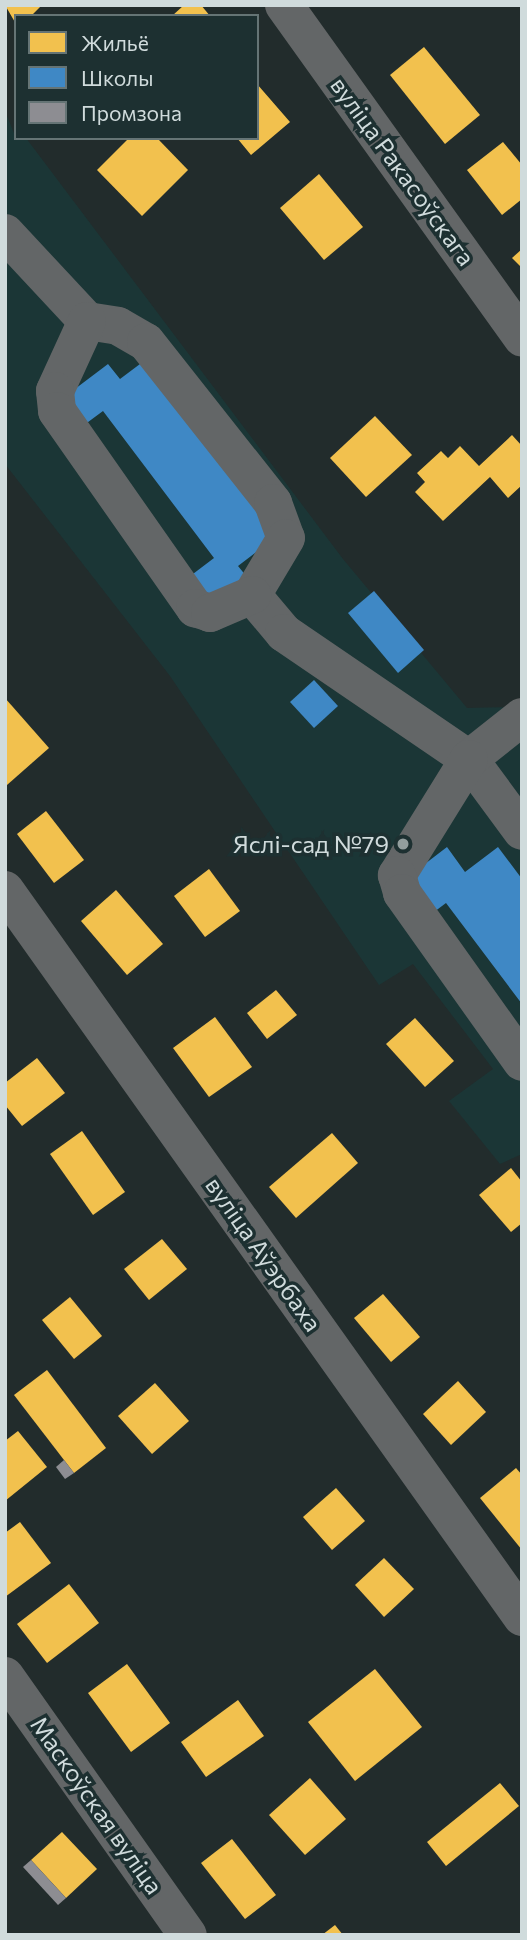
<!DOCTYPE html>
<html>
<head>
<meta charset="utf-8">
<style>
  body { margin:0 }
  #map { position:relative; width:527px; height:1940px; overflow:hidden; background:#222c2c; font-family:Commissioner,sans-serif }
  div>[style] { position:absolute }
  [style*='--x'] { left:calc(var(--x)*1px); top:calc(var(--y)*1px); width:calc(var(--w)*1px); rotate:calc(var(--a)*1deg) }
  .built>* { inset:0; background:#1b3636 }
  .homes>* { inset:0; background:#f2c14e }
  .schools>* { inset:0; background:#3f88c5 }
  .industry>* { inset:0; background:#8d8d92 }
  .minor>* { height:38px; margin:-19px; padding:0 19px; transform-origin:19px; border-radius:19px; background:#636667 }
  .dots>* { width:19px; height:19px; translate:-50% -50%; box-sizing:border-box; border:4px solid #1d3031; border-radius:50% }
  span { translate:-50% -50%; white-space:nowrap; text-align:center; line-height:1.15; -webkit-text-stroke:7px #1d3031; paint-order:stroke }
  .street-label { font-size:24px; color:#d0dbdc }
  .poi-label { font-size:24px; color:#d0dbdc }
  .right { translate:-100% -50%; text-align:right }
  .frame { position:absolute; inset:0; border:7px solid #d0dbdc; pointer-events:none }
  .legend { position:absolute; left:14px; top:14px; width:245px; height:126px; box-sizing:border-box; background:#1d3031; border:2px solid #657475; margin:0; padding:9px 12px; list-style:none; font-size:21px; color:#d0dbdc }
  .legend li { display:flex; align-items:center; gap:14px; height:35px }
  .legend b { width:35px; border:2px solid #657475 }
</style>
</head>
<body>
<div id="map">
  <div class="built">
    <i style="clip-path:polygon(5px 111px,16px 138px,26px 138px,343px 559px,467px 708px,510px 707px,522px 724px,522px 1154px,500px 1164px,449px 1101px,493px 1069px,413px 964px,379px 985px,170px 676px,5px 464px)"></i>
  </div>
  <div class="homes">
    <i style="clip-path:polygon(5px 5px,42px 5px,31px 16px,16px 16px,16px 24px)"></i>
    <i style="clip-path:polygon(184px 5px,201px 5px,210px 16px,172px 16px)"></i>
    <i style="clip-path:polygon(424px 47px,480px 115px,445px 144px,390px 75px)"></i>
    <i style="clip-path:polygon(257px 84px,290px 122px,251px 155px,237px 138px,257px 138px)"></i>
    <i style="clip-path:polygon(129px 138px,157px 138px,188px 170px,142px 216px,97px 170px)"></i>
    <i style="clip-path:polygon(503px 142px,522px 165px,522px 199px,502px 215px,467px 170px)"></i>
    <i style="clip-path:polygon(319px 174px,363px 227px,324px 260px,280px 208px)"></i>
    <i style="clip-path:polygon(522px 249px,522px 268px,512px 258px)"></i>
    <i style="clip-path:polygon(375px 416px,412px 455px,366px 497px,330px 458px)"></i>
    <i style="clip-path:polygon(512px 435px,522px 446px,522px 485px,508px 498px,490px 477px,443px 521px,415px 492px,425px 482px,417px 473px,441px 451px,448px 458px,460px 446px,479px 466px)"></i>
    <i style="clip-path:polygon(5px 698px,49px 748px,7px 785px,5px 783px)"></i>
    <i style="clip-path:polygon(46px 811px,84px 860px,54px 883px,17px 834px)"></i>
    <i style="clip-path:polygon(209px 869px,240px 911px,205px 937px,174px 896px)"></i>
    <i style="clip-path:polygon(116px 890px,163px 944px,127px 975px,81px 921px)"></i>
    <i style="clip-path:polygon(276px 990px,297px 1015px,267px 1039px,247px 1013px)"></i>
    <i style="clip-path:polygon(215px 1017px,252px 1067px,209px 1097px,173px 1048px)"></i>
    <i style="clip-path:polygon(415px 1018px,454px 1061px,425px 1087px,386px 1044px)"></i>
    <i style="clip-path:polygon(37px 1058px,65px 1093px,22px 1126px,5px 1105px,5px 1083px)"></i>
    <i style="clip-path:polygon(82px 1131px,125px 1192px,93px 1215px,50px 1154px)"></i>
    <i style="clip-path:polygon(332px 1133px,358px 1163px,296px 1218px,269px 1187px)"></i>
    <i style="clip-path:polygon(511px 1168px,522px 1182px,522px 1223px,511px 1232px,479px 1195px)"></i>
    <i style="clip-path:polygon(162px 1239px,187px 1269px,149px 1300px,124px 1269px)"></i>
    <i style="clip-path:polygon(383px 1294px,420px 1337px,391px 1362px,354px 1318px)"></i>
    <i style="clip-path:polygon(70px 1297px,102px 1336px,74px 1359px,42px 1320px)"></i>
    <i style="clip-path:polygon(47px 1370px,106px 1448px,74px 1473px,14px 1395px)"></i>
    <i style="clip-path:polygon(458px 1381px,486px 1412px,451px 1445px,423px 1414px)"></i>
    <i style="clip-path:polygon(155px 1383px,189px 1421px,152px 1454px,118px 1416px)"></i>
    <i style="clip-path:polygon(18px 1431px,47px 1467px,5px 1501px,5px 1441px)"></i>
    <i style="clip-path:polygon(516px 1468px,522px 1475px,522px 1550px,480px 1498px)"></i>
    <i style="clip-path:polygon(336px 1488px,365px 1521px,332px 1550px,303px 1517px)"></i>
    <i style="clip-path:polygon(20px 1522px,51px 1563px,5px 1597px,5px 1533px)"></i>
    <i style="clip-path:polygon(384px 1558px,414px 1589px,384px 1617px,355px 1585px)"></i>
    <i style="clip-path:polygon(69px 1584px,99px 1623px,47px 1663px,17px 1624px)"></i>
    <i style="clip-path:polygon(127px 1664px,170px 1723px,131px 1752px,88px 1693px)"></i>
    <i style="clip-path:polygon(375px 1669px,422px 1727px,355px 1781px,308px 1722px)"></i>
    <i style="clip-path:polygon(238px 1700px,264px 1736px,206px 1777px,181px 1742px)"></i>
    <i style="clip-path:polygon(310px 1778px,346px 1819px,305px 1855px,269px 1815px)"></i>
    <i style="clip-path:polygon(500px 1783px,519px 1806px,446px 1866px,427px 1842px)"></i>
    <i style="clip-path:polygon(62px 1832px,97px 1869px,66px 1898px,31px 1860px)"></i>
    <i style="clip-path:polygon(232px 1839px,276px 1895px,245px 1919px,201px 1863px)"></i>
    <i style="clip-path:polygon(335px 1925px,343px 1935px,322px 1935px)"></i>
  </div>
  <div class="schools">
    <i style="clip-path:polygon(148px 358px,281px 533px,238px 566px,247px 577px,207px 608px,185px 580px,214px 558px,103px 411px,80px 428px,59px 401px,108px 364px,120px 379px)"></i>
    <i style="clip-path:polygon(374px 591px,424px 650px,398px 673px,348px 613px)"></i>
    <i style="clip-path:polygon(314px 680px,338px 706px,314px 728px,290px 702px)"></i>
    <i style="clip-path:polygon(447px 847px,465px 872px,498px 847px,522px 879px,522px 1004px,446px 903px,426px 918px,400px 883px)"></i>
  </div>
  <div class="industry">
    <i style="clip-path:polygon(64px 1460px,74px 1473px,65px 1479px,56px 1467px)"></i>
    <i style="clip-path:polygon(31px 1860px,66px 1898px,58px 1905px,23px 1867px)"></i>
  </div>
  <div class="minor">
    <i style="--x:284;--y:5;--w:409;--a:54.4"></i>
    <i style="--x:5;--y:233;--w:120;--a:47"></i>
    <i style="--x:87;--y:321;--w:31;--a:9"></i>
    <i style="--x:118;--y:326;--w:32;--a:30"></i>
    <i style="--x:146;--y:342;--w:205;--a:51.7"></i>
    <i style="--x:273;--y:503;--w:37;--a:70"></i>
    <i style="--x:286;--y:538;--w:66;--a:120.8"></i>
    <i style="--x:252;--y:595;--w:50;--a:49.9"></i>
    <i style="--x:284;--y:633;--w:224;--a:34.3"></i>
    <i style="--x:469;--y:759;--w:89;--a:53.6"></i>
    <i style="--x:87;--y:321;--w:77;--a:114.6"></i>
    <i style="--x:55;--y:391;--w:20;--a:84"></i>
    <i style="--x:57;--y:411;--w:241;--a:55"></i>
    <i style="--x:195;--y:608;--w:16;--a:18"></i>
    <i style="--x:210;--y:613;--w:46;--a:-23.2"></i>
    <i style="--x:522;--y:717;--w:68;--a:141.6"></i>
    <i style="--x:469;--y:759;--w:137;--a:121.8"></i>
    <i style="--x:397;--y:875;--w:19;--a:74"></i>
    <i style="--x:402;--y:893;--w:207;--a:54.6"></i>
    <i style="--x:5;--y:890;--w:892;--a:54.58"></i>
    <i style="--x:5;--y:1676;--w:317;--a:54.8"></i>
  </div>
  <div class="dots">
    <i style="left:403px;top:844px;background:#939e9e"></i>
  </div>
  <div class="street-label">
    <span style="left:403px;top:171px;rotate:54deg">вуліца Ракасоўскага</span>
    <span style="left:264px;top:1254px;rotate:55deg">вуліца Аўэрбаха</span>
    <span style="left:97px;top:1805px;rotate:55deg">Маскоўская вуліца</span>
  </div>
  <div class="poi-label">
    <span class="right" style="left:389px;top:844px">Яслі-сад №79</span>
  </div>
  <div class="frame"></div>
  <ul class="legend">
  <li><b style="height:19px;background:#f2c14e"></b>Жильё</li>
  <li><b style="height:19px;background:#3f88c5"></b>Школы</li>
  <li><b style="height:19px;background:#8d8d92"></b>Промзона</li>
  </ul>
</div>
</body>
</html>
